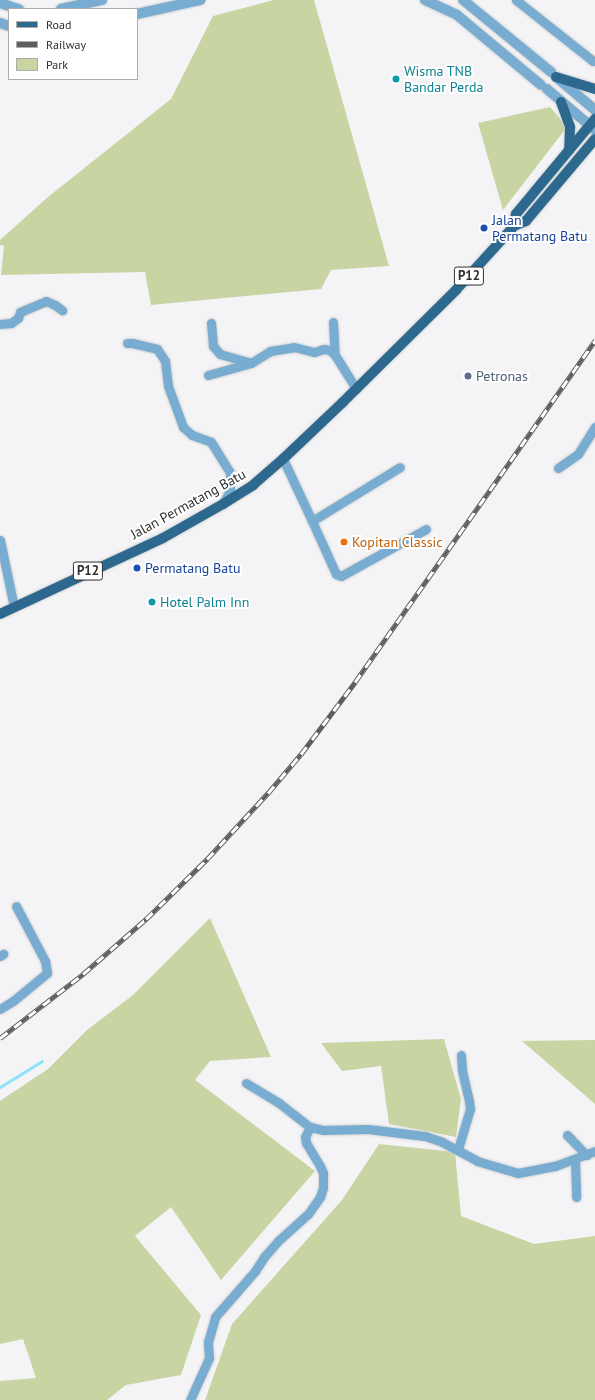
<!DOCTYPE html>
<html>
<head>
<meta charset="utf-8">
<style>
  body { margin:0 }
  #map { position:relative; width:595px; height:1400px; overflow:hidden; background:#f4f4f6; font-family:"PT Sans",sans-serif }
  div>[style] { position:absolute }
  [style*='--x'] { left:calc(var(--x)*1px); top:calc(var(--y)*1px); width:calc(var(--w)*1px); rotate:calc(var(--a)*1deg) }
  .green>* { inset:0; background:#c9d4a3 }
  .stream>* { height:3px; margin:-1.5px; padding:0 1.5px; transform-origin:1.5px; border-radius:1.5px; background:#8fe2fb }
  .roads { filter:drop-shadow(0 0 1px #d1d1d2) drop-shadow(0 0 1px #d1d1d2) }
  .minor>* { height:9px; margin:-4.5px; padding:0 4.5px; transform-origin:4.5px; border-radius:4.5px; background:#78acd0 }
  .tertiary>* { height:10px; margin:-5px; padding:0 5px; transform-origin:5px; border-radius:5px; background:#78acd0 }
  .primary>* { height:10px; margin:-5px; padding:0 5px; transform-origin:5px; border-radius:5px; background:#2d698f }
  .rail>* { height:4.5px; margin-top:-2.25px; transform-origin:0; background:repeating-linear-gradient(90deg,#fff 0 9px,#5e5e5f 0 18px); box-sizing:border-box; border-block:1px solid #5e5e5f }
  .dots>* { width:11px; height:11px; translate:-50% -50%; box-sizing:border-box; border:2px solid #fff; border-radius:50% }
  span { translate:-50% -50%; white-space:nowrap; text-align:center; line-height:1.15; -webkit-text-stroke:4px #fff; paint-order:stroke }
  .shield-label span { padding:1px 3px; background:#fff; border:1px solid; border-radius:3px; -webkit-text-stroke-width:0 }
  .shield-label { font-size:13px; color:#2f2f30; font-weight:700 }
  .culture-label { font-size:14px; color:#0d838f }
  .left { translate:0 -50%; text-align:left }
  .transit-label { font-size:14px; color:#164399 }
  .service-label { font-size:14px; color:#4e5e75 }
  .street-label { font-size:14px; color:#2f2f30 }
  .food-label { font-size:14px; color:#c56008 }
  .legend { position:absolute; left:8px; top:8px; width:130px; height:72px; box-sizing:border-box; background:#fff; border:1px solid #acacac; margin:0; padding:5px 7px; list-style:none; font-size:12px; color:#2f2f30 }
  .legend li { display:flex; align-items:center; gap:8px; height:20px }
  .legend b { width:20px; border:1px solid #acacac }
</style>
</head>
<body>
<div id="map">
  <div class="green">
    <i style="clip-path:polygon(274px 0,314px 0,389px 266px,331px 270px,321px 289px,151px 305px,145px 272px,1px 275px,4px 246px,0 245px,0 240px,48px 197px,171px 99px,213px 16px)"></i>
    <i style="clip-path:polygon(550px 107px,567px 127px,503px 210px,478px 123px)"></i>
    <i style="clip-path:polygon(210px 918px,271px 1057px,210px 1061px,195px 1080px,315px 1171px,221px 1280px,171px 1207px,135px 1236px,201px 1315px,181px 1375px,126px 1385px,107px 1400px,0 1400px,0 1381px,36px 1378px,23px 1339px,0 1344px,0 1101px,48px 1069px,87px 1030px,133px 995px)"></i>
    <i style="clip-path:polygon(444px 1039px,461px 1099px,456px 1137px,389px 1124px,381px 1066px,342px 1071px,321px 1043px)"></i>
    <i style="clip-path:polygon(595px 1040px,595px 1104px,522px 1041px)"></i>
    <i style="clip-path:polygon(379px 1144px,455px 1152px,461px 1216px,534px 1244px,595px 1236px,595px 1400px,205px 1400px,232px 1324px,342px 1200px)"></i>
  </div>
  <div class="stream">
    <i style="--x:0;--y:1087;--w:49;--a:-31.8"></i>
  </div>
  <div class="roads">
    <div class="minor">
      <i style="--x:516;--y:0;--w:98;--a:38.4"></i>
      <i style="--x:593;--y:61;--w:2;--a:0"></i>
      <i style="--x:333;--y:322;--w:33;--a:87"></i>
      <i style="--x:211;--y:323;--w:23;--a:85"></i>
      <i style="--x:213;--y:346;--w:11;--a:49"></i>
      <i style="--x:220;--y:354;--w:32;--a:16"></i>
      <i style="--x:0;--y:324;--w:11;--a:-5"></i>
      <i style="--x:11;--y:323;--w:9;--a:-36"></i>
      <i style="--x:18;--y:318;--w:6;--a:-72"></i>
      <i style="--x:20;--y:312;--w:28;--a:-23"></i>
      <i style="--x:46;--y:301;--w:10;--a:24"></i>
      <i style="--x:55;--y:305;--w:9;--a:36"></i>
      <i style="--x:127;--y:343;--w:5;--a:0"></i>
      <i style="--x:132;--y:343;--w:26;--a:13"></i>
      <i style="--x:157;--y:349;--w:14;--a:56"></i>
      <i style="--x:165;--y:361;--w:25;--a:83"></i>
      <i style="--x:168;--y:386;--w:44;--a:69.9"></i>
      <i style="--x:183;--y:427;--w:12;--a:42"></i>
      <i style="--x:192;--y:435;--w:20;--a:20"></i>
      <i style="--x:211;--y:442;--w:36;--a:58"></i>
      <i style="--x:230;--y:473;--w:17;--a:90"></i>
      <i style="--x:230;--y:490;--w:16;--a:117"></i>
      <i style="--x:208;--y:375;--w:45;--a:-15.6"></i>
      <i style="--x:251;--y:363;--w:22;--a:-32"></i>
      <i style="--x:270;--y:351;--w:24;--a:-9"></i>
      <i style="--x:294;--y:347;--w:21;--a:14"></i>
      <i style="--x:314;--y:352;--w:10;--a:-17"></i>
      <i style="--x:324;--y:349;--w:6;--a:9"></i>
      <i style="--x:330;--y:350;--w:7;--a:45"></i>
      <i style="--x:335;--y:355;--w:40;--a:58"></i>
      <i style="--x:283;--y:459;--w:68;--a:64.9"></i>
      <i style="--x:312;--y:521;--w:103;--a:-31.5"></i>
      <i style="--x:558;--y:468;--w:24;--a:-35"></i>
      <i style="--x:578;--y:454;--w:32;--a:-58"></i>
      <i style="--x:312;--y:521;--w:58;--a:65.6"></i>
      <i style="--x:336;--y:574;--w:5;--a:22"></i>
      <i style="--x:341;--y:576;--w:97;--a:-28.9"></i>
      <i style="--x:0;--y:540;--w:68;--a:78.2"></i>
      <i style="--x:0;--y:956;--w:4;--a:-34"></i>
      <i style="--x:0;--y:1009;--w:15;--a:-32"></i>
      <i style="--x:13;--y:1001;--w:44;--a:-39.5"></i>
      <i style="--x:47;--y:973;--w:12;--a:-99"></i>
      <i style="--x:45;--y:961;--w:62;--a:-117.8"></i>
      <i style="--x:246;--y:1083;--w:39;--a:31"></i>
      <i style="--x:279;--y:1103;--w:39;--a:38"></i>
      <i style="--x:310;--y:1127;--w:13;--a:13"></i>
      <i style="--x:323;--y:1130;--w:45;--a:-1.3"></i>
      <i style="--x:368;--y:1129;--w:57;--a:7"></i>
      <i style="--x:425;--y:1136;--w:18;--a:19"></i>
      <i style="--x:442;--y:1142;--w:40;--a:28"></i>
      <i style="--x:477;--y:1161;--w:43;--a:16.3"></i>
      <i style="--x:518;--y:1173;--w:38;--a:-11"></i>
      <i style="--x:555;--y:1166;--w:43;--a:-20.6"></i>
      <i style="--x:567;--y:1135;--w:28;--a:46"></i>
      <i style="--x:458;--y:1149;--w:42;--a:-73.3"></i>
      <i style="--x:470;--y:1109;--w:8;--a:-97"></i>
      <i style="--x:469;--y:1101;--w:32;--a:-103"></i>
      <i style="--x:462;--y:1070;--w:15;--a:-94"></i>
      <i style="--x:575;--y:1160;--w:37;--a:88"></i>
      <i style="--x:190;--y:1400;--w:46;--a:-65.7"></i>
      <i style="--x:209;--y:1358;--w:16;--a:-94"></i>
      <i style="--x:208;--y:1342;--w:26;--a:-74"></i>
      <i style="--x:215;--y:1317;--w:61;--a:-49"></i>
      <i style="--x:255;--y:1271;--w:17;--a:-57"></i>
      <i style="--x:264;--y:1257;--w:23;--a:-49"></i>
      <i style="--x:279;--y:1240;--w:39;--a:-42"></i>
      <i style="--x:308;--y:1214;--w:21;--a:-55"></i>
      <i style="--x:320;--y:1197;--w:9;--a:-72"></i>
      <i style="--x:323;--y:1188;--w:15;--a:-90"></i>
      <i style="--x:323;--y:1173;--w:8;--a:-113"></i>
      <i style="--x:320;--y:1166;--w:27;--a:-121"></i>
      <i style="--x:306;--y:1143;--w:6;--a:-99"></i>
      <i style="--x:305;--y:1137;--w:11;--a:-63"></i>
    </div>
    <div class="tertiary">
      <i style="--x:425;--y:0;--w:35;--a:25"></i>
      <i style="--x:457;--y:15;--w:109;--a:39.8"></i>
      <i style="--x:463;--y:0;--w:114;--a:39.3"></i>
      <i style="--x:0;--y:3;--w:20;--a:18"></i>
      <i style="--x:61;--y:9;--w:42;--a:-12.4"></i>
      <i style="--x:137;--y:14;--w:65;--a:-12.5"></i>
      <i style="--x:0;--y:23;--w:9;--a:18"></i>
      <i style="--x:556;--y:77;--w:51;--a:40.2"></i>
      <i style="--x:547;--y:89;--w:63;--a:40.5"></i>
    </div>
    <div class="primary">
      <i style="--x:556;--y:77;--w:41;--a:17.1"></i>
      <i style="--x:561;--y:102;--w:27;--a:70"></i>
      <i style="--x:570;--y:127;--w:23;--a:92"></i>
      <i style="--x:514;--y:226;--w:12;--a:-81"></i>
      <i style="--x:516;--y:214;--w:124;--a:-50.3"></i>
      <i style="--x:0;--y:614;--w:180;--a:-25"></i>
      <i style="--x:163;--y:538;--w:69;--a:-29.5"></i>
      <i style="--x:223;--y:504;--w:36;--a:-32"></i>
      <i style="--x:253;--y:485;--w:40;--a:-41"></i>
      <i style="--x:283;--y:459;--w:83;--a:-43.5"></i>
      <i style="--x:343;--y:402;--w:159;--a:-44.7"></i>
      <i style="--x:456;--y:290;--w:86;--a:-47.8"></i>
      <i style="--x:514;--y:226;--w:13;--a:-23"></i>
      <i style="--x:526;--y:221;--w:107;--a:-49.9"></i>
    </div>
  </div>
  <div class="rail">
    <i style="--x:0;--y:1038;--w:105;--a:-37.6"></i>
    <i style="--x:83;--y:974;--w:84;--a:-41.1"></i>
    <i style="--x:146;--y:919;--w:86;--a:-44.5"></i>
    <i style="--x:207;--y:859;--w:90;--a:-47.3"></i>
    <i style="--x:268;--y:793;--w:51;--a:-49.8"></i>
    <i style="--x:301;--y:754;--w:90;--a:-53.1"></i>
    <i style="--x:355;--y:682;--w:418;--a:-54.9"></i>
  </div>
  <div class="dots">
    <i style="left:396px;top:79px;background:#0f9aa8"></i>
    <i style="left:484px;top:228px;background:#1a4fb4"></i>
    <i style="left:468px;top:376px;background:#5c6f8a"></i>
    <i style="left:344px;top:542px;background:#e8710a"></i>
    <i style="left:137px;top:568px;background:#1a4fb4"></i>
    <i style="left:152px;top:602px;background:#0f9aa8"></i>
  </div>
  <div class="shield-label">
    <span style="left:469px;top:276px">P12</span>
    <span style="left:88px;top:571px">P12</span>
  </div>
  <div class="culture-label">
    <span class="left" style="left:404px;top:79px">Wisma TNB<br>Bandar Perda</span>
    <span class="left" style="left:160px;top:602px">Hotel Palm Inn</span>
  </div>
  <div class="transit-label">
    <span class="left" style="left:492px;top:228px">Jalan<br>Permatang Batu</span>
    <span class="left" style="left:145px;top:568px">Permatang Batu</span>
  </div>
  <div class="service-label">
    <span class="left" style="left:476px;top:376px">Petronas</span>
  </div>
  <div class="street-label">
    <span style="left:188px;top:504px;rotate:-29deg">Jalan Permatang Batu</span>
  </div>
  <div class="food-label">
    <span class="left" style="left:352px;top:542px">Kopitan Classic</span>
  </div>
  <ul class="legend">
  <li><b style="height:5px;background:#2d698f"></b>Road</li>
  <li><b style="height:5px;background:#5e5e5f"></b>Railway</li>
  <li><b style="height:11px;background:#c9d4a3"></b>Park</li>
  </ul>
</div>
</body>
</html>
